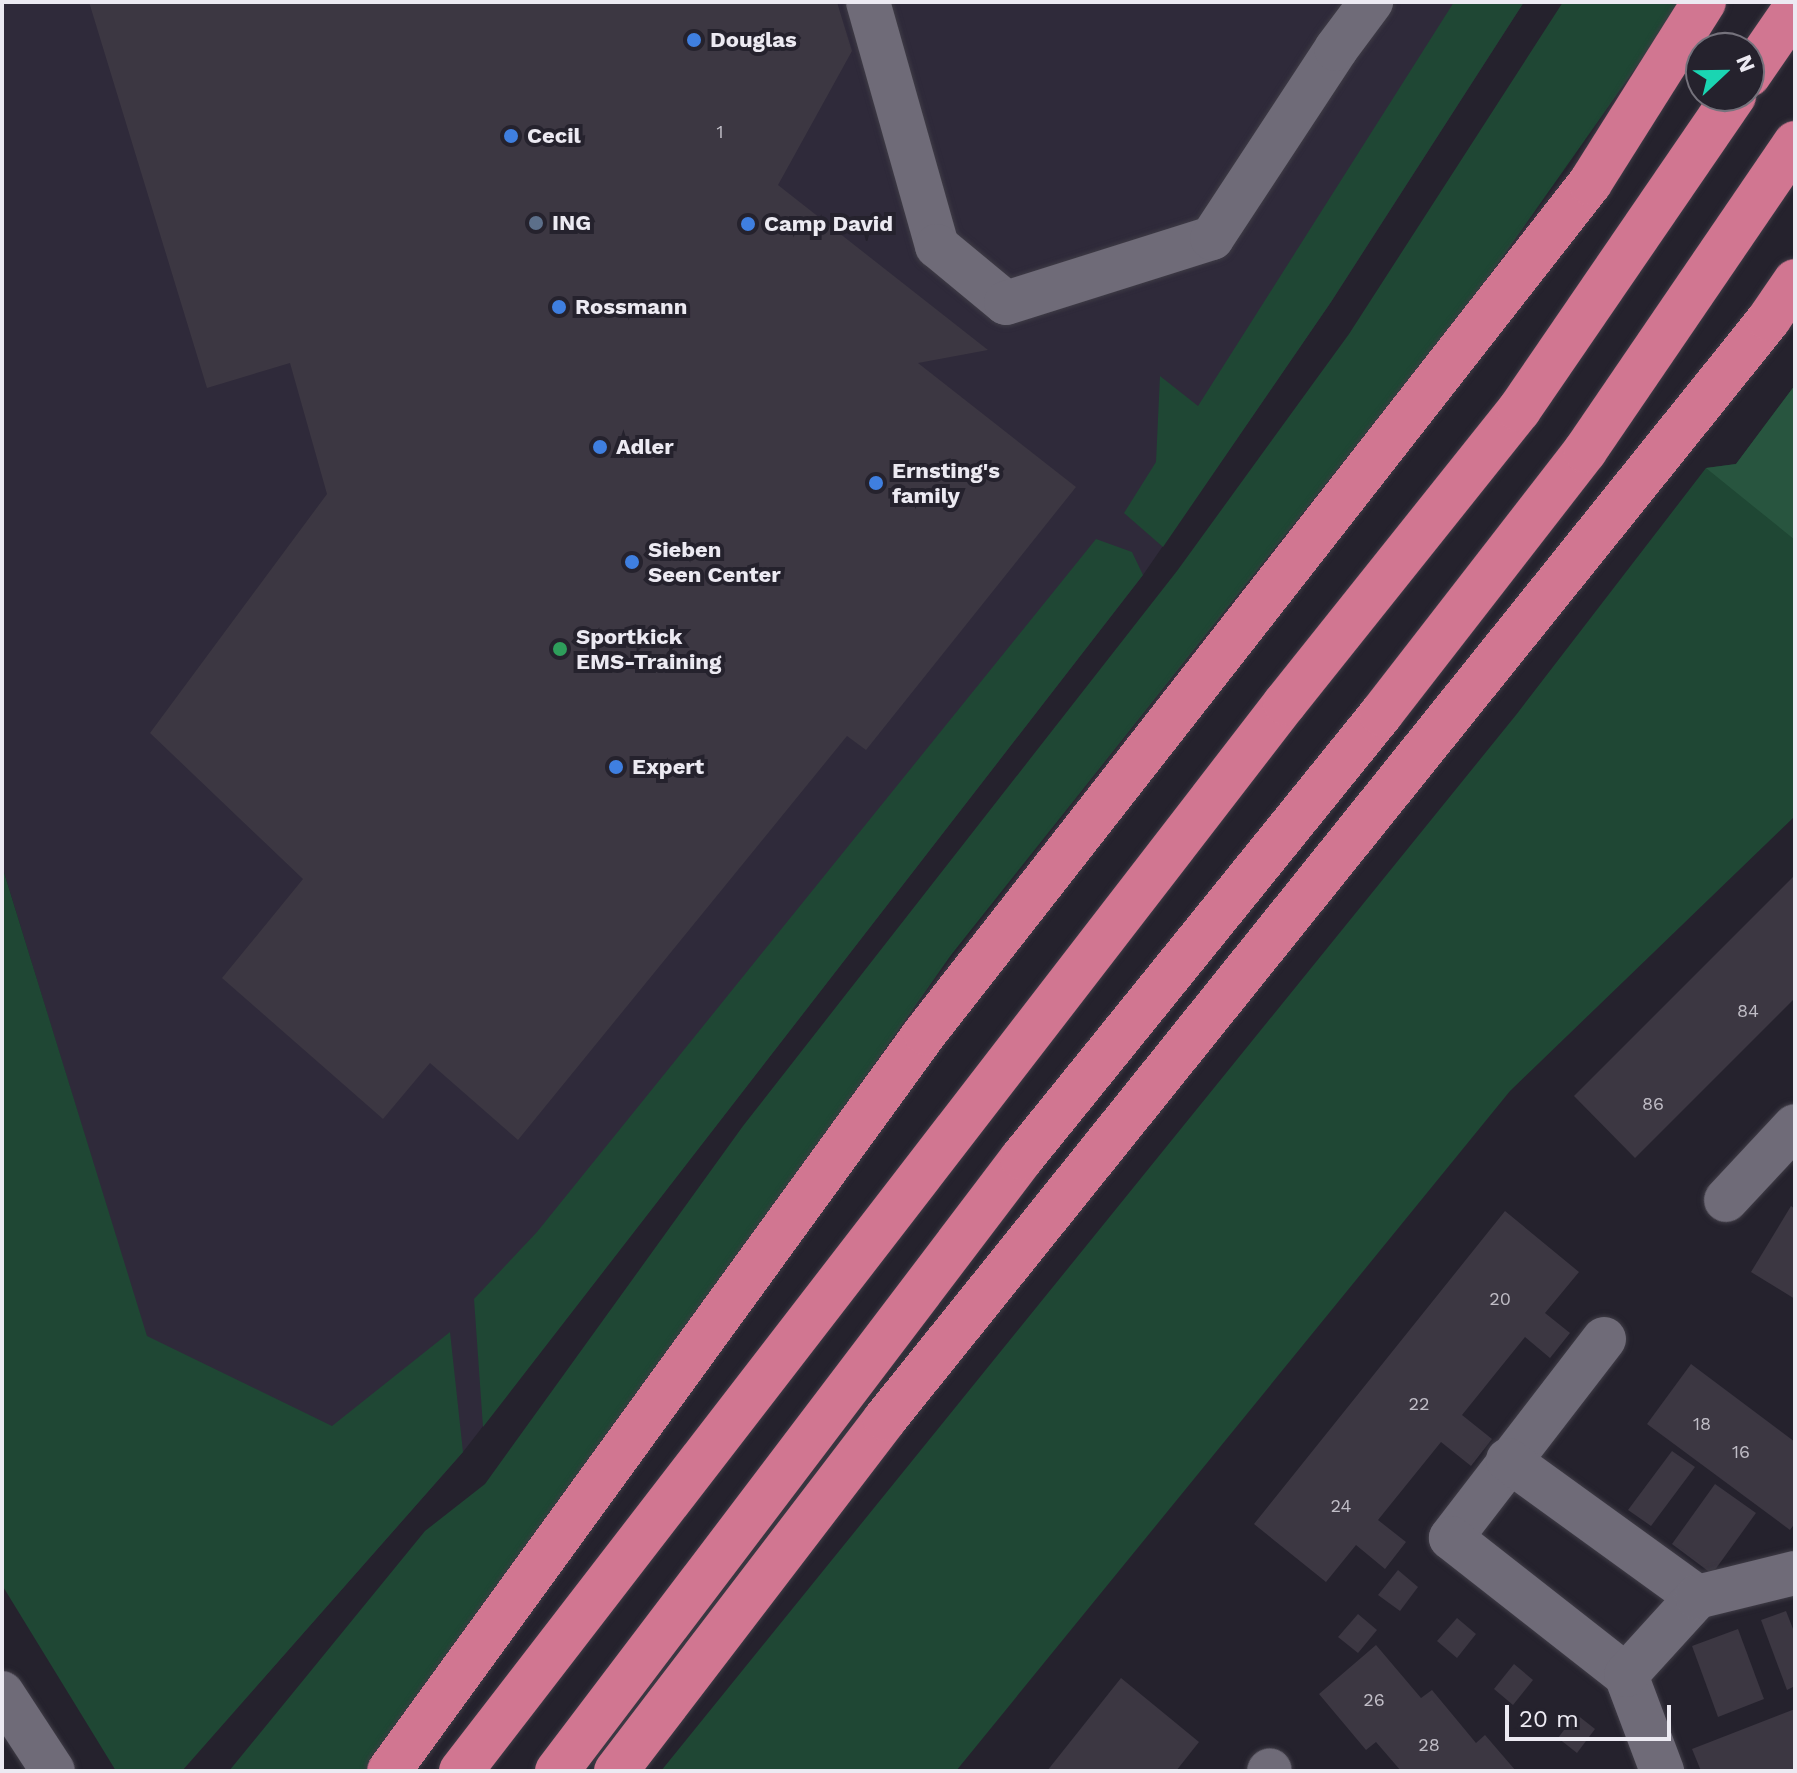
<!DOCTYPE html>
<html>
<head>
<meta charset="utf-8">
<style>
  body { margin:0 }
  #map { position:relative; width:1797px; height:1773px; overflow:hidden; background:#25222d; font-family:"Work Sans",sans-serif }
  div>[style] { position:absolute }
  [style*='--x'] { left:calc(var(--x)*1px); top:calc(var(--y)*1px); width:calc(var(--w)*1px); rotate:calc(var(--a)*1deg) }
  .built>* { inset:0; background:#2f2a3a }
  .green>* { inset:0; background:#1f4734 }
  .forest>* { inset:0; background:#28553f }
  .building>* { inset:0; background:#3c3742 }
  .roads { filter:drop-shadow(0 0 2px #3f3c46) drop-shadow(0 0 2px #3f3c46) }
  .minor>* { height:44px; margin:-22px; padding:0 22px; transform-origin:22px; border-radius:22px; background:#6f6b78 }
  .highway>* { height:44px; margin:-22px; padding:0 22px; transform-origin:22px; border-radius:22px; background:#d17691 }
  .dots>* { width:22px; height:22px; translate:-50% -50%; box-sizing:border-box; border:4px solid #25222d; border-radius:50% }
  span { translate:-50% -50%; white-space:nowrap; text-align:center; line-height:1.15; -webkit-text-stroke:8px #25222d; paint-order:stroke }
  .number-label { font-size:18px; color:#c0bdc6 }
  .number-label span { -webkit-text-stroke-width:0 }
  .poi-label { font-size:22px; color:#eceaf2; font-weight:700 }
  .left { translate:0 -50%; text-align:left }
  .frame { position:absolute; inset:0; border:4px solid #eceaf2; pointer-events:none }
  .north { position:absolute; left:1685px; top:32px; width:80px; height:80px; box-sizing:border-box; background:#25222d; border:2px solid #75727c; border-radius:50%; rotate:68deg; font-size:22px; font-weight:700; line-height:32px; text-align:center; color:#eceaf2 }
  .north::after { content:''; display:block; margin:auto; width:28px; height:36px; background:#1ad5b2; clip-path:polygon(50% 0,100% 100%,50% 72%,0 100%) }
  .scale { position:absolute; left:1505px; top:1705px; width:166px; height:36px; box-sizing:border-box; border:4px solid #eceaf2; border-top:0; padding-left:10px; font-size:24px; line-height:28px; white-space:nowrap; color:#eceaf2; -webkit-text-stroke:6px #25222d; paint-order:stroke }
</style>
</head>
<body>
<div id="map">
  <div class="built">
    <i style="clip-path:polygon(2px 2px,1524px 2px,1331px 302px,1143px 575px,463px 1452px,254px 1689px,2px 866px)"></i>
  </div>
  <div class="green">
    <i style="clip-path:polygon(1454px 2px,1524px 2px,1331px 302px,1163px 547px,1124px 513px,1156px 462px,1160px 376px,1198px 406px)"></i>
    <i style="clip-path:polygon(1563px 2px,1682px 2px,1473px 299px,951px 955px,378px 1771px,229px 1771px,425px 1531px,485px 1484px,743px 1126px,1177px 571px,1349px 334px)"></i>
    <i style="clip-path:polygon(1795px 385px,1795px 816px,1510px 1091px,956px 1771px,661px 1771px,1516px 715px,1706px 468px,1736px 464px)"></i>
    <i style="clip-path:polygon(1096px 539px,1132px 552px,1143px 575px,483px 1427px,474px 1299px,537px 1232px)"></i>
    <i style="clip-path:polygon(2px 866px,147px 1336px,332px 1426px,450px 1332px,463px 1452px,182px 1771px,116px 1771px,2px 1585px)"></i>
  </div>
  <div class="forest">
    <i style="clip-path:polygon(1795px 385px,1795px 540px,1706px 468px,1736px 464px)"></i>
  </div>
  <div class="building">
    <i style="clip-path:polygon(89px 2px,837px 2px,852px 51px,778px 185px,988px 350px,918px 363px,1076px 487px,866px 750px,847px 736px,518px 1140px,430px 1063px,383px 1119px,222px 978px,303px 879px,150px 733px,327px 494px,290px 363px,207px 388px)"></i>
    <i style="clip-path:polygon(1795px 875px,1795px 998px,1635px 1158px,1574px 1096px)"></i>
    <i style="clip-path:polygon(1791px 1206px,1795px 1209px,1795px 1299px,1751px 1272px)"></i>
    <i style="clip-path:polygon(1505px 1211px,1579px 1272px,1545px 1313px,1570px 1333px,1550px 1358px,1525px 1337px,1462px 1415px,1492px 1439px,1471px 1466px,1441px 1442px,1378px 1520px,1406px 1542px,1385px 1569px,1356px 1545px,1326px 1582px,1254px 1524px)"></i>
    <i style="clip-path:polygon(1691px 1364px,1795px 1442px,1795px 1523px,1790px 1530px,1647px 1424px)"></i>
    <i style="clip-path:polygon(1672px 1451px,1695px 1467px,1651px 1526px,1628px 1510px)"></i>
    <i style="clip-path:polygon(1715px 1484px,1756px 1513px,1712px 1574px,1672px 1544px)"></i>
    <i style="clip-path:polygon(1398px 1570px,1418px 1587px,1400px 1611px,1378px 1595px)"></i>
    <i style="clip-path:polygon(1786px 1611px,1795px 1634px,1795px 1686px,1787px 1690px,1761px 1620px)"></i>
    <i style="clip-path:polygon(1358px 1614px,1377px 1630px,1358px 1653px,1338px 1637px)"></i>
    <i style="clip-path:polygon(1457px 1618px,1476px 1634px,1457px 1658px,1437px 1641px)"></i>
    <i style="clip-path:polygon(1738px 1629px,1764px 1699px,1718px 1717px,1692px 1646px)"></i>
    <i style="clip-path:polygon(1376px 1645px,1421px 1698px,1432px 1690px,1476px 1743px,1485px 1735px,1516px 1771px,1401px 1771px,1376px 1742px,1366px 1750px,1319px 1694px)"></i>
    <i style="clip-path:polygon(1514px 1664px,1533px 1680px,1513px 1705px,1494px 1689px)"></i>
    <i style="clip-path:polygon(1121px 1678px,1199px 1742px,1176px 1771px,1047px 1771px)"></i>
    <i style="clip-path:polygon(1795px 1709px,1795px 1771px,1701px 1771px,1692px 1749px)"></i>
    <i style="clip-path:polygon(1576px 1714px,1595px 1729px,1577px 1753px,1558px 1738px)"></i>
  </div>
  <div class="roads">
    <div class="minor">
      <i style="--x:868;--y:2;--w:254;--a:74.2"></i>
      <i style="--x:937;--y:246;--w:89;--a:39.6"></i>
      <i style="--x:1006;--y:303;--w:216;--a:-17.5"></i>
      <i style="--x:1212;--y:238;--w:226;--a:-56.7"></i>
      <i style="--x:1336;--y:49;--w:59;--a:-53.3"></i>
      <i style="--x:1726;--y:1200;--w:101;--a:-47"></i>
      <i style="--x:1604;--y:1339;--w:251;--a:127.6"></i>
      <i style="--x:1451;--y:1538;--w:222;--a:38.1"></i>
      <i style="--x:1626;--y:1675;--w:103;--a:69.4"></i>
      <i style="--x:1508;--y:1460;--w:233;--a:35.9"></i>
      <i style="--x:1626;--y:1675;--w:105;--a:-47.7"></i>
      <i style="--x:1697;--y:1597;--w:101;--a:-13.8"></i>
      <i style="--x:2;--y:1693;--w:93;--a:56.8"></i>
      <i style="--x:1269;--y:1771;--w:1;--a:-45"></i>
    </div>
    <div class="highway">
      <i style="--x:1749;--y:75;--w:81;--a:-55.5"></i>
      <i style="--x:389;--y:1771;--w:912;--a:-54.01"></i>
      <i style="--x:925;--y:1033;--w:1079;--a:-51.96"></i>
      <i style="--x:1590;--y:183;--w:214;--a:-57.8"></i>
      <i style="--x:461;--y:1771;--w:1349;--a:-52.35"></i>
      <i style="--x:1285;--y:703;--w:375;--a:-51.4"></i>
      <i style="--x:1519;--y:410;--w:381;--a:-55.6"></i>
      <i style="--x:557;--y:1771;--w:769;--a:-52.82"></i>
      <i style="--x:1022;--y:1158;--w:571;--a:-51.04"></i>
      <i style="--x:1381;--y:714;--w:333;--a:-52.2"></i>
      <i style="--x:1585;--y:451;--w:373;--a:-55.7"></i>
      <i style="--x:616;--y:1771;--w:443;--a:-52.6"></i>
      <i style="--x:885;--y:1419;--w:1411;--a:-51.21"></i>
      <i style="--x:1769;--y:319;--w:46;--a:-55.6"></i>
    </div>
  </div>
  <div class="dots">
    <i style="left:694px;top:40px;background:#3f7fe0"></i>
    <i style="left:511px;top:136px;background:#3f7fe0"></i>
    <i style="left:536px;top:223px;background:#5c6f8a"></i>
    <i style="left:748px;top:224px;background:#3f7fe0"></i>
    <i style="left:559px;top:307px;background:#3f7fe0"></i>
    <i style="left:600px;top:447px;background:#3f7fe0"></i>
    <i style="left:876px;top:483px;background:#3f7fe0"></i>
    <i style="left:632px;top:562px;background:#3f7fe0"></i>
    <i style="left:560px;top:649px;background:#2e9e5b"></i>
    <i style="left:616px;top:767px;background:#3f7fe0"></i>
  </div>
  <div class="number-label">
    <span style="left:720px;top:132px">1</span>
    <span style="left:1748px;top:1011px">84</span>
    <span style="left:1653px;top:1104px">86</span>
    <span style="left:1500px;top:1299px">20</span>
    <span style="left:1419px;top:1404px">22</span>
    <span style="left:1702px;top:1424px">18</span>
    <span style="left:1741px;top:1452px">16</span>
    <span style="left:1341px;top:1506px">24</span>
    <span style="left:1374px;top:1700px">26</span>
    <span style="left:1429px;top:1745px">28</span>
  </div>
  <div class="poi-label">
    <span class="left" style="left:710px;top:40px">Douglas</span>
    <span class="left" style="left:527px;top:136px">Cecil</span>
    <span class="left" style="left:552px;top:223px">ING</span>
    <span class="left" style="left:764px;top:224px">Camp David</span>
    <span class="left" style="left:575px;top:307px">Rossmann</span>
    <span class="left" style="left:616px;top:447px">Adler</span>
    <span class="left" style="left:892px;top:483px">Ernsting's<br>family</span>
    <span class="left" style="left:648px;top:562px">Sieben<br>Seen Center</span>
    <span class="left" style="left:576px;top:649px">Sportkick<br>EMS-Training</span>
    <span class="left" style="left:632px;top:767px">Expert</span>
  </div>
  <div class="frame"></div>
  <div class="north">N</div>
  <div class="scale">20 m</div>
</div>
</body>
</html>
